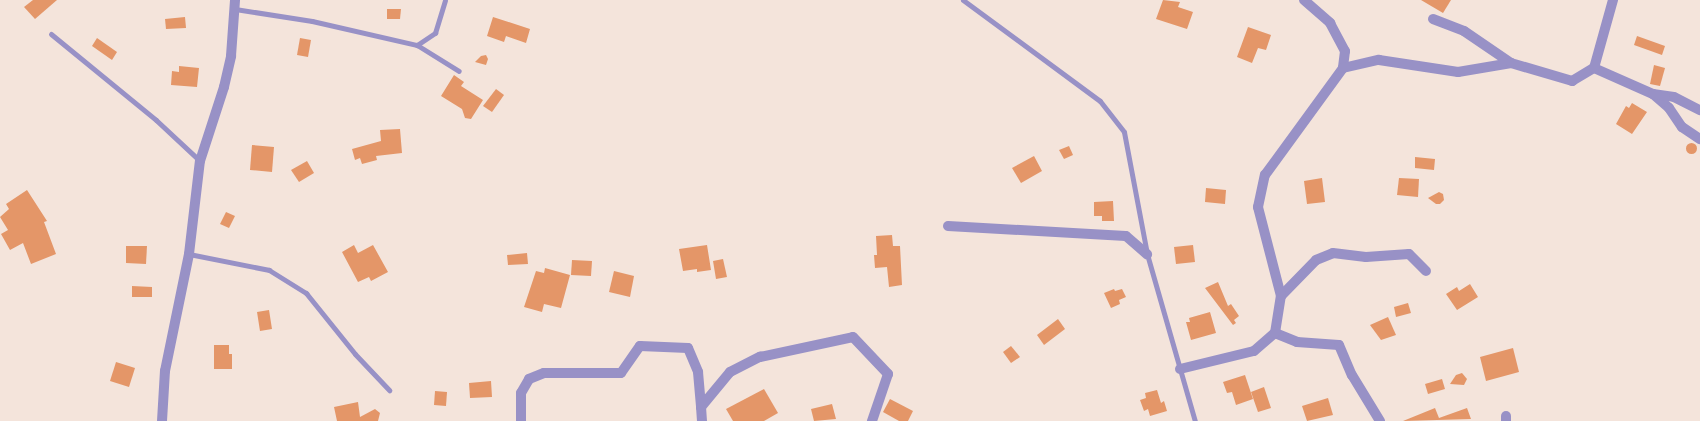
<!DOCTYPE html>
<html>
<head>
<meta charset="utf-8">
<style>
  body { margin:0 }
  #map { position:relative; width:1700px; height:421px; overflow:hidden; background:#f4e4db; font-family:Merriweather,serif }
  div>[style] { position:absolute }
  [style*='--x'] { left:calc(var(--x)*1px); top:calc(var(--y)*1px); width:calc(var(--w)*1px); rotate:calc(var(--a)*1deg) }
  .building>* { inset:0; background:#e49668 }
  .round { border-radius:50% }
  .lane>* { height:5px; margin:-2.5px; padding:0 2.5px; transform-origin:2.5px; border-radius:2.5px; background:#9891c6 }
  .street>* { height:10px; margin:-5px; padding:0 5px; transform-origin:5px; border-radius:5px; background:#9891c6 }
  span { translate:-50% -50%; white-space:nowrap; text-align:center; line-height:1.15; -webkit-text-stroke:4px #f4e4db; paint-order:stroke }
</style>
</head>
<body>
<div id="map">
  <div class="building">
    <i style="clip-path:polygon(33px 0,57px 0,35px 19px,24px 7px)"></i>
    <i style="clip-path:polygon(1163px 0,1180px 2px,1178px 7px,1193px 12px,1187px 29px,1156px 19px)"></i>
    <i style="clip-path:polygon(1421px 0,1451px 0,1443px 13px)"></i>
    <i style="clip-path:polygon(387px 9px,401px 9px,400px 19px,387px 19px)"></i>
    <i style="clip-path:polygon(185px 17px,186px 28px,166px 29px,165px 19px)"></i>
    <i style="clip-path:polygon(493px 17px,530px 29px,526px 43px,506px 36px,504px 42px,487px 36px)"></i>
    <i style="clip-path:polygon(1248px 27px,1271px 35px,1266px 50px,1258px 48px,1252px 63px,1237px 57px)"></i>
    <i style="clip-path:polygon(1637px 36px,1665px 46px,1662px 55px,1634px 45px)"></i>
    <i style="clip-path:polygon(97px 38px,117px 52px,112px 60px,92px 46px)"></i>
    <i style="clip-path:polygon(300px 38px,311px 40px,308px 57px,297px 55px)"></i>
    <i style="clip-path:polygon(486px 55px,488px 59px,486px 65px,475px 62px,481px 56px)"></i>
    <i style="clip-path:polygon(1654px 65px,1665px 68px,1660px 86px,1650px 84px)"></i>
    <i style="clip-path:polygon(179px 66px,199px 68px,197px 87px,171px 85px,172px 71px,179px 72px)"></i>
    <i style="clip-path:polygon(454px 75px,464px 82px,461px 86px,483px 100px,471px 119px,465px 118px,462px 109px,441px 96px)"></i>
    <i style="clip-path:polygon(496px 89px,504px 95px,492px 112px,483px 106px)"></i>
    <i style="clip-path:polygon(1632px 103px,1647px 112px,1632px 134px,1616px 124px,1626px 106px,1629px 108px)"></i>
    <i style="clip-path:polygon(400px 129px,402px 153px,376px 156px,377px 160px,362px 164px,360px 158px,355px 160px,352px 149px,381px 141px,380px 130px)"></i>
    <i class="round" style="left:1685.5px;top:142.5px;width:11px;height:11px"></i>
    <i style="clip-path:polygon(252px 145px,274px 147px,272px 172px,250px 170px)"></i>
    <i style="clip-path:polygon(1069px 146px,1073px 155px,1064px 159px,1059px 150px)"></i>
    <i style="clip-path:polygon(1034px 156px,1042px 171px,1021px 183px,1012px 168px)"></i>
    <i style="clip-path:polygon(1415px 157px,1435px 159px,1434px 170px,1415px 168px)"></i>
    <i style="clip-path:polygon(307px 161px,314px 173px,299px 182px,291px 170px)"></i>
    <i style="clip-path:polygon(1322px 178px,1325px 202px,1307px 204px,1304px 181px)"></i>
    <i style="clip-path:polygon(1399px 178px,1419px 179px,1418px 197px,1397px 195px)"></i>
    <i style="clip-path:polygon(1206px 188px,1226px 190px,1225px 204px,1205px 202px)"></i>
    <i style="clip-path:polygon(27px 190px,47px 221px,44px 222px,56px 254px,31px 264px,23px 243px,10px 250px,1px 234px,8px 230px,0 217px,9px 209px,6px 204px)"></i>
    <i style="clip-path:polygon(1439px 192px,1443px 194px,1444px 200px,1440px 204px,1436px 204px,1428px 198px)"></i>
    <i style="clip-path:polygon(1113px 201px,1114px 221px,1102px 221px,1102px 216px,1094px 216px,1094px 202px)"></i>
    <i style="clip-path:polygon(226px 212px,235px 216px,229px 228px,220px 224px)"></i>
    <i style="clip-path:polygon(892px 235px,893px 246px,900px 246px,902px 285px,889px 287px,887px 267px,875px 268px,874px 255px,877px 255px,876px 236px)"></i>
    <i style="clip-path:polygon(354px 245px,358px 253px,373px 245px,388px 272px,371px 281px,369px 277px,358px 282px,342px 252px)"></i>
    <i style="clip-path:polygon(707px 245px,711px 270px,697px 272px,697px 269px,683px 271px,679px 249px)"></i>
    <i style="clip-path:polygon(1193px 245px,1195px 262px,1176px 264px,1174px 247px)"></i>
    <i style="clip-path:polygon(126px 246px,147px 246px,146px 264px,126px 263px)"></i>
    <i style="clip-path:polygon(527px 253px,528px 264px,508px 265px,507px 255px)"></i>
    <i style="clip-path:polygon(723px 259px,727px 277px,716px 279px,713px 261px)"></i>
    <i style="clip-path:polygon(572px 260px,592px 261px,591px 276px,571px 275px)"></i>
    <i style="clip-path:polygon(545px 268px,570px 275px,561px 308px,544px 304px,542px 312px,524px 307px,536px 271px,544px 273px)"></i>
    <i style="clip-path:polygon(614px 271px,634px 276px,630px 297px,609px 292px)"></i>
    <i style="clip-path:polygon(1218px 282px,1228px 306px,1231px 304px,1239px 316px,1234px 320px,1236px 323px,1233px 325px,1205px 288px)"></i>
    <i style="clip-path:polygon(1470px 284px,1478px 297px,1457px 310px,1446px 294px,1457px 287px,1459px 291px)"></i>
    <i style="clip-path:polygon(132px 286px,152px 287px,152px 297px,132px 297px)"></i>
    <i style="clip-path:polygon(1114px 289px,1115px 291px,1122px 289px,1126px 297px,1119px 300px,1120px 304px,1111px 308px,1104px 293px)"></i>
    <i style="clip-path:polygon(1408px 303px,1411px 313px,1396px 317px,1394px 307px)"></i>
    <i style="clip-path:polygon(269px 310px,272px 329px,260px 331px,257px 312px)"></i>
    <i style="clip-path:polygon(1210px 312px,1216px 333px,1191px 340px,1186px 322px,1190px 322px,1189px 318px)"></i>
    <i style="clip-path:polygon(1388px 317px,1396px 335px,1381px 340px,1370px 325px)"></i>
    <i style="clip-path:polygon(1058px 319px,1065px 329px,1044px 345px,1037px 335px)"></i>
    <i style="clip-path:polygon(214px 345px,229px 345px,229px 354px,232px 354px,232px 369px,214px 369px)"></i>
    <i style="clip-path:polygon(1011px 346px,1020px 357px,1011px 363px,1003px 352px)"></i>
    <i style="clip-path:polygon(1513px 348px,1519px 372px,1486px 381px,1480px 357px)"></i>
    <i style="clip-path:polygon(116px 362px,135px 368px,129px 387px,110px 381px)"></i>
    <i style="clip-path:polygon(1462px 373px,1467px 379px,1464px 385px,1450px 384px,1456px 375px)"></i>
    <i style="clip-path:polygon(1245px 375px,1253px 399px,1236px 405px,1232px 392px,1227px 393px,1223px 382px)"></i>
    <i style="clip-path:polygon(1442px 379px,1445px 389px,1428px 394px,1425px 384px)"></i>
    <i style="clip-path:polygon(491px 381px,492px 397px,470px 398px,469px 383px)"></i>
    <i style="clip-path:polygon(1264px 387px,1271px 408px,1258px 412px,1251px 392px)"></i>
    <i style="clip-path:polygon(764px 389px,778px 413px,764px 421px,733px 421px,726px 409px)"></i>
    <i style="clip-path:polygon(1157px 390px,1161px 403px,1164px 401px,1167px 411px,1150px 416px,1148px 409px,1144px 411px,1140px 400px,1146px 398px,1145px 393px)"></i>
    <i style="clip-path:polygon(435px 391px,447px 392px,446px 406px,434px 405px)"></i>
    <i style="clip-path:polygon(1328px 398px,1333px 415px,1307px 421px,1302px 406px)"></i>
    <i style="clip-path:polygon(890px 399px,913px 411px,908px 421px,899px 421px,883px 412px)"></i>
    <i style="clip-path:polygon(358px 402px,360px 417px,375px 409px,380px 413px,378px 421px,337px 421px,334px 407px)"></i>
    <i style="clip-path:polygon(832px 404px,836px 419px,814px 421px,811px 409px)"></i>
    <i style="clip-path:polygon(1435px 408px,1439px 418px,1467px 408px,1471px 419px,1403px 421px)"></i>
  </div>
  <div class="lane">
    <i style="--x:963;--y:0;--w:170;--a:36.4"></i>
    <i style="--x:1100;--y:101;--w:39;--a:52"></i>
    <i style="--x:1124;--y:132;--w:124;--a:79.3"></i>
    <i style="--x:1147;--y:254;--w:174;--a:74"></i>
    <i style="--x:235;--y:9;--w:78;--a:8.9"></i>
    <i style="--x:312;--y:21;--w:108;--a:12.9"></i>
    <i style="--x:417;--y:45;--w:22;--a:-34"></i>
    <i style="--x:435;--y:33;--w:34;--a:-73"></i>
    <i style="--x:51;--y:34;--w:136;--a:39.3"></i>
    <i style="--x:156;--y:120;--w:60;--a:43"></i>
    <i style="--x:417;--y:45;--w:49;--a:31.8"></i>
    <i style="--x:189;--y:254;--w:82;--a:11.3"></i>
    <i style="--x:269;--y:270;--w:44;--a:31.9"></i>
    <i style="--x:306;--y:293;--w:78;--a:51.2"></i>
    <i style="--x:355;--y:354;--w:50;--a:46.6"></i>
  </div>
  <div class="street">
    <i style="--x:1304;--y:0;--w:35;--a:41"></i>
    <i style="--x:1330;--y:23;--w:32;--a:62"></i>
    <i style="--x:1345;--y:51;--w:17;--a:97"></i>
    <i style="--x:1433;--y:19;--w:33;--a:21"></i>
    <i style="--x:1464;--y:31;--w:57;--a:34.2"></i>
    <i style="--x:1594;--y:68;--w:64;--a:23.8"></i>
    <i style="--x:1653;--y:94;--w:21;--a:41"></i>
    <i style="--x:1669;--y:108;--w:23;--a:56"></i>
    <i style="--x:1682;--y:127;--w:22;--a:34"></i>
    <i style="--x:1653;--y:94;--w:21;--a:8"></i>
    <i style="--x:1674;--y:97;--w:29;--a:27"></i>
    <i style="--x:948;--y:226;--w:178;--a:3.2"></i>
    <i style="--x:1126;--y:236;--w:28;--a:41"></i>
    <i style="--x:1281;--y:296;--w:50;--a:-45.8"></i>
    <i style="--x:1316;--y:260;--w:18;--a:-22"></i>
    <i style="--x:1333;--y:253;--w:33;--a:7"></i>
    <i style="--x:1366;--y:257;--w:43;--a:-4"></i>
    <i style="--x:1409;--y:254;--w:24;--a:45"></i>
    <i style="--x:1275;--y:333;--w:24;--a:22"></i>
    <i style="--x:1297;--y:342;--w:42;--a:4.1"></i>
    <i style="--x:1339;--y:345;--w:33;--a:67"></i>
    <i style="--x:1352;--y:375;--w:54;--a:58.7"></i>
    <i style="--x:1180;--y:369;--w:76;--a:-13.7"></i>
    <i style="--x:1254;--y:351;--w:28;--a:-41"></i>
    <i style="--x:1275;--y:333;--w:37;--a:-81"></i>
    <i style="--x:1281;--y:296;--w:92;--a:-104.5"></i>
    <i style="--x:1258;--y:207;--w:33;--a:-78"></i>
    <i style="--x:1265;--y:175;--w:132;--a:-53.9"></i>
    <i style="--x:1343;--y:68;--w:37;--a:-13"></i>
    <i style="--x:1379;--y:60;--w:80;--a:8.6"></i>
    <i style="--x:1458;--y:72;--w:54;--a:-9.6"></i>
    <i style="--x:1511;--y:63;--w:64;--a:16.4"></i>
    <i style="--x:1572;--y:81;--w:26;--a:-31"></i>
    <i style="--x:1594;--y:68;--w:71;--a:-74.4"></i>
    <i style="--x:162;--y:421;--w:50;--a:-86.6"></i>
    <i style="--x:165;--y:371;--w:119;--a:-78.4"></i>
    <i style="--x:189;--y:254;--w:94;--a:-83.3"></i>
    <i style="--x:200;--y:161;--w:78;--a:-72"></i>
    <i style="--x:224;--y:87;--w:32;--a:-77"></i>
    <i style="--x:231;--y:56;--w:56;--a:-85.9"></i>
    <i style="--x:521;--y:421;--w:28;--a:-90"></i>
    <i style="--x:521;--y:393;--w:16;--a:-60"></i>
    <i style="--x:529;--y:379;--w:16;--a:-22"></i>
    <i style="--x:544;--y:373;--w:77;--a:0"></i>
    <i style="--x:621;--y:373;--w:33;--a:-55"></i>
    <i style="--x:640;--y:346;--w:48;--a:2.4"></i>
    <i style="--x:688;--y:348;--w:26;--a:67"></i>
    <i style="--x:698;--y:372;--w:35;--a:85"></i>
    <i style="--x:702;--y:421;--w:14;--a:-94"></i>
    <i style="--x:701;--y:407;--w:45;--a:-50.4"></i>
    <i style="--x:730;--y:372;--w:34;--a:-27"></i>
    <i style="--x:760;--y:357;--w:95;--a:-12.1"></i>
    <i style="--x:853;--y:337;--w:51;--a:46.6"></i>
    <i style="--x:888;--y:374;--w:50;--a:108.8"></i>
    <i style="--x:1506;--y:421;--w:5;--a:-90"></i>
  </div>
</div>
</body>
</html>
